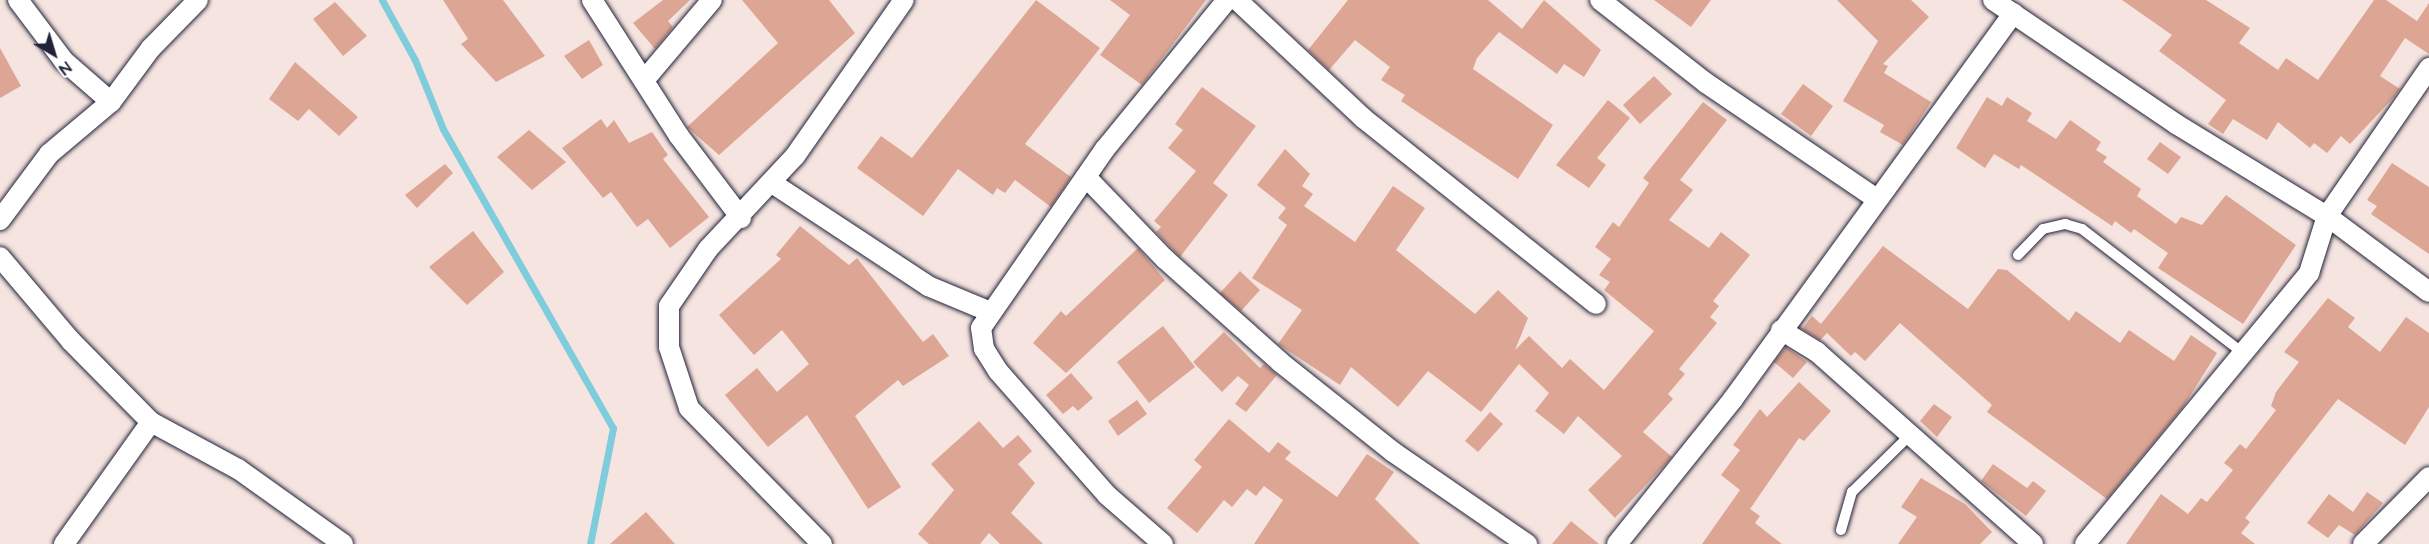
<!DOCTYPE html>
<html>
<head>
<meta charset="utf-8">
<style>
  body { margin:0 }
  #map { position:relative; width:2429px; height:544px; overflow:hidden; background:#f5e4df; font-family:"Architects Daughter",sans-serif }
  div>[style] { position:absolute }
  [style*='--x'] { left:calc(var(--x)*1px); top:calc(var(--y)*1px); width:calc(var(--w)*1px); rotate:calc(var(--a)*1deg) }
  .stream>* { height:7px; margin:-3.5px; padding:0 3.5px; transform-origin:3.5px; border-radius:3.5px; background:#7eccdc }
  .building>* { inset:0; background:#dda694 }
  .roads { filter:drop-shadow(0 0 2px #22223b) drop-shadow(0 0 2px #22223b) }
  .lane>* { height:10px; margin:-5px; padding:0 5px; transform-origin:5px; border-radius:5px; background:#fff }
  .street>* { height:20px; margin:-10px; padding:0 10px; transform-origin:10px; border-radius:10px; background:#fff }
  span { translate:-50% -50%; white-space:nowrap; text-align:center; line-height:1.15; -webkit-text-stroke:5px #fff; paint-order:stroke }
  .north { position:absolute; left:24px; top:24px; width:60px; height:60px; -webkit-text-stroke:4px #fff; paint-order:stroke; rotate:142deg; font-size:16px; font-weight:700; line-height:24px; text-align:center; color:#22223b }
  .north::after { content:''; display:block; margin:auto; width:21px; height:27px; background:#22223b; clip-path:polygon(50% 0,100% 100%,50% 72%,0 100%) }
</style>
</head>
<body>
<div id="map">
  <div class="stream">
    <i style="--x:382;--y:0;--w:68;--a:61.2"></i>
    <i style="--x:415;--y:60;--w:74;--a:67.9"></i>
    <i style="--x:443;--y:129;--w:344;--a:60.4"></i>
    <i style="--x:613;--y:428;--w:118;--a:101.2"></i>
  </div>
  <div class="building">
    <i style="clip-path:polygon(443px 0,503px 0,545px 56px,496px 82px,461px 44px,468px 39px)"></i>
    <i style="clip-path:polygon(663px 0,690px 0,668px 21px,673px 27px,655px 49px,633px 23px)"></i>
    <i style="clip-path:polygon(742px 0,829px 0,855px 33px,719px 155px,687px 127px,778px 43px)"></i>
    <i style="clip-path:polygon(1036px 0,1100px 48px,1025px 144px,1071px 177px,1051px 207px,1015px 180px,1005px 193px,997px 188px,993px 195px,958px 169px,923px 216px,857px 168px,881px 136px,912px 158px)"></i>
    <i style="clip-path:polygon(1110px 0,1206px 0,1142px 85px,1100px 55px,1130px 15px)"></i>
    <i style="clip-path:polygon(1348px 0,1488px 0,1522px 29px,1544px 0,1601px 50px,1584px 77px,1564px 64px,1557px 74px,1499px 32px,1477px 58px,1473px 69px,1553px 125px,1518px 179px,1401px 101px,1405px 95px,1381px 80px,1390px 67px,1355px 40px,1329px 70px,1308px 50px)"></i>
    <i style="clip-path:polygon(1654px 0,1711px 0,1691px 27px)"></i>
    <i style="clip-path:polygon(1837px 0,1911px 0,1929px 17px,1883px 64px,1888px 66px,1884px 73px,1931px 102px,1903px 145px,1880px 132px,1884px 125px,1843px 101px,1878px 41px)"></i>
    <i style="clip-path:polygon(2122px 0,2206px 0,2250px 28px,2239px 43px,2278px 70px,2286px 58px,2318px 80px,2374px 0,2386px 0,2417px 21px,2429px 3px,2429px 54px,2405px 38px,2380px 76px,2400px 89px,2394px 97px,2350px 144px,2341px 136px,2327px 153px,2314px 143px,2310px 148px,2278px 122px,2267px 140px,2233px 119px,2223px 134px,2208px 124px,2226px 100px,2159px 51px,2172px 35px)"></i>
    <i style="clip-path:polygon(335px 2px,367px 36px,343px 56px,313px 19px)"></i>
    <i style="clip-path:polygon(589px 40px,603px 65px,582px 79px,564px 56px)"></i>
    <i style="clip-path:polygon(0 48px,21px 86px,0 98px)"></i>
    <i style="clip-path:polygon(295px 62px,358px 117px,339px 136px,309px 109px,298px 121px,269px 99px)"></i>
    <i style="clip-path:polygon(1654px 76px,1672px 94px,1640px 124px,1623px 105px)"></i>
    <i style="clip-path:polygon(1803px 84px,1833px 106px,1811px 136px,1781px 114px)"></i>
    <i style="clip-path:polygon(1202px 87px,1256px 126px,1213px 183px,1228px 195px,1180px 257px,1156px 232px,1161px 227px,1154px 221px,1196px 171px,1168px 148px,1183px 130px,1175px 124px)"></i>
    <i style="clip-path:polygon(1987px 97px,2002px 106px,2007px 97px,2032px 113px,2027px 121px,2056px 139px,2070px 120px,2101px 142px,2096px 150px,2107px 157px,2103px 162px,2141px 189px,2137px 196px,2176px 224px,2181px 217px,2202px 225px,2226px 195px,2296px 245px,2243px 324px,2158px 268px,2168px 253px,2134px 229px,2131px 233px,2115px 221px,2112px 226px,2021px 165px,2019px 169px,1994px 154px,1985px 168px,1956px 148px)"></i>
    <i style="clip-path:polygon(1608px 100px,1630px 118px,1597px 158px,1606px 165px,1589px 188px,1556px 165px)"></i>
    <i style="clip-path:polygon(1703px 102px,1727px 120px,1680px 180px,1693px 190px,1669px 220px,1709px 248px,1721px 232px,1750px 255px,1713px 301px,1719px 306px,1710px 317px,1717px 323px,1679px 369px,1685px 374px,1668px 394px,1673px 399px,1643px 432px,1672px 457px,1615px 518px,1588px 490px,1622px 456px,1578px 416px,1564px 434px,1535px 411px,1549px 393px,1519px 364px,1481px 412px,1428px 371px,1398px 407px,1351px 367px,1340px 385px,1278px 344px,1302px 310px,1252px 278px,1287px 225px,1278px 218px,1286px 208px,1257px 185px,1285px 149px,1310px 174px,1302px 186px,1313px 194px,1304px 206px,1355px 242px,1393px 186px,1425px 208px,1396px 250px,1475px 314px,1498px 290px,1528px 318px,1515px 350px,1529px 336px,1562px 368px,1570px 359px,1604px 390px,1654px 331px,1604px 290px,1610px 282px,1599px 275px,1611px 259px,1595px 247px,1613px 222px,1619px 227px,1649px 183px,1643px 178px)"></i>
    <i style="clip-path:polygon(601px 119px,607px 128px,614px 120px,629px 143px,652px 132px,668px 155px,663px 159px,709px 217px,670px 248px,648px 219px,637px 227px,611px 192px,603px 198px,562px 148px)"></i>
    <i style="clip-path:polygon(529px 130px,566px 162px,532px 190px,497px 157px)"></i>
    <i style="clip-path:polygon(2160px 142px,2181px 157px,2168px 174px,2147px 159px)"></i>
    <i style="clip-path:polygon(2392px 163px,2429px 187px,2429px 254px,2371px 214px,2377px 206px,2367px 200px)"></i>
    <i style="clip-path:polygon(445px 164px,453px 173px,417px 208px,405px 195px)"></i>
    <i style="clip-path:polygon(800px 226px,849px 265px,857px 258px,923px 342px,933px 334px,949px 356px,903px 386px,898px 380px,855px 416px,901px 487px,868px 509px,807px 415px,768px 447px,725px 395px,757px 368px,777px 392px,809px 364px,782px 330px,754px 355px,719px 315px,781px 259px,776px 255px)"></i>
    <i style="clip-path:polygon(473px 231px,504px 272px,467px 305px,429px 267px)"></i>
    <i style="clip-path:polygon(1883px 246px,1968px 309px,1998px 269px,2007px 270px,2069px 321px,2076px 311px,2120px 343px,2129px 330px,2174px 361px,2191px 335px,2217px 353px,2183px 407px,2107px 499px,1987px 412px,1992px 405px,1900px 323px,1865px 361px,1855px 352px,1851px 356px,1827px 333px,1820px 340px,1802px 329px,1812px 316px,1821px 324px)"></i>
    <i style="clip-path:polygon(1138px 248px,1165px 280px,1066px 373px,1033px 343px,1061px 311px,1066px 316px)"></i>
    <i style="clip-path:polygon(1240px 271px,1260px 290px,1241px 311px,1220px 293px)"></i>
    <i style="clip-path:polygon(2328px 298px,2355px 318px,2348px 327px,2380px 352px,2406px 317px,2429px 333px,2429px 407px,2405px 445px,2338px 399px,2245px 518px,2250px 522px,2241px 533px,2255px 544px,2126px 544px,2161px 494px,2188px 514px,2201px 498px,2207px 502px,2233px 470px,2224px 463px,2240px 444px,2246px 449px,2276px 410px,2271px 406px,2276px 392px,2299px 362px,2284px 352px)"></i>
    <i style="clip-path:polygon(1163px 326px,1195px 367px,1149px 403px,1117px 362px)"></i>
    <i style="clip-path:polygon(1224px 332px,1260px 368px,1264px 364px,1277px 375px,1246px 412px,1235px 404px,1249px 385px,1238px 376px,1222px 392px,1193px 362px)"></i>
    <i style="clip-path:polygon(1786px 347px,1807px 362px,1793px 378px,1774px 362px)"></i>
    <i style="clip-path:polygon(1071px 373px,1093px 398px,1078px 411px,1073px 406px,1063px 414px,1046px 395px)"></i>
    <i style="clip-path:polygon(1799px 382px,1831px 411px,1804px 441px,1799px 438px,1750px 509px,1760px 516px,1755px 523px,1782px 544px,1702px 544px,1740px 490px,1721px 475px,1740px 450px,1733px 445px,1760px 409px,1767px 417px)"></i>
    <i style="clip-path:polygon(1137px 400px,1147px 414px,1118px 436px,1108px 421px)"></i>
    <i style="clip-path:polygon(1934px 404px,1952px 417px,1937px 437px,1920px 421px)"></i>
    <i style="clip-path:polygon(1490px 412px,1503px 424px,1478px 452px,1465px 441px)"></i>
    <i style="clip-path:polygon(1229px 419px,1269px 453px,1278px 442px,1291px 452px,1285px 459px,1337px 497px,1367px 454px,1394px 472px,1375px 499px,1420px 544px,1254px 544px,1283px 500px,1264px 486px,1256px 496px,1247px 489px,1232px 507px,1224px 500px,1197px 533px,1167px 508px,1202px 467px,1194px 460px)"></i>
    <i style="clip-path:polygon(979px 421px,1003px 448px,1018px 435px,1032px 451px,1018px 464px,1035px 483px,1011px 513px,1043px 544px,1000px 544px,989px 533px,980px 544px,929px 544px,918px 534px,954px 490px,931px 464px)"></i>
    <i style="clip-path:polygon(1993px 464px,2027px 488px,2033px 481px,2046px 491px,2026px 516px,1981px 481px)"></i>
    <i style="clip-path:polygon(1921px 478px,1965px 504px,1992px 532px,1980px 544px,1898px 544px,1917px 517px,1901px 507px)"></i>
    <i style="clip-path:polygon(2367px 492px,2383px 503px,2355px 535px,2339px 525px,2328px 538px,2307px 523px,2329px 494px,2353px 512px)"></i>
    <i style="clip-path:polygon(646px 512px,675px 544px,610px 544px)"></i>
    <i style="clip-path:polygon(1571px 521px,1599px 544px,1552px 544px)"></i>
  </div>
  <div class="roads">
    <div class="lane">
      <i style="--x:2018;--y:255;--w:36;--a:-46"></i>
      <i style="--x:2043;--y:229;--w:23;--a:-13"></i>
      <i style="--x:2065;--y:224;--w:18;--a:16"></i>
      <i style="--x:2082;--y:229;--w:203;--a:37.6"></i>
      <i style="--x:1841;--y:530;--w:40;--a:-74"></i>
      <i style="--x:1852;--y:492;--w:81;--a:-44.5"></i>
    </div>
    <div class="street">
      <i style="--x:18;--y:0;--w:76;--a:53"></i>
      <i style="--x:64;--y:61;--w:62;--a:41.1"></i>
      <i style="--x:592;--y:0;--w:161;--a:57.4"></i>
      <i style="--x:679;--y:136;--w:103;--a:52.9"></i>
      <i style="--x:1237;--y:0;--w:173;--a:43.1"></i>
      <i style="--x:1363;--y:118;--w:298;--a:38.6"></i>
      <i style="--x:1600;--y:0;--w:135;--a:38.1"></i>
      <i style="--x:1706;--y:83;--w:204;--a:34.2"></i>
      <i style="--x:1993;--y:0;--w:221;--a:34.1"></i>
      <i style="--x:2176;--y:124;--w:177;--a:31.4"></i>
      <i style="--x:2327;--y:216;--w:127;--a:36.7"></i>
      <i style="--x:646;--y:78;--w:102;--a:-49.8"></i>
      <i style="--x:1086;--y:177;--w:114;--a:46.1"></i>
      <i style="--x:1165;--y:259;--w:154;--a:41.8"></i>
      <i style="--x:1280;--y:362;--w:144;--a:38.5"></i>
      <i style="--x:1393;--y:452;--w:163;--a:34.5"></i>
      <i style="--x:772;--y:183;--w:187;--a:33.4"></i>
      <i style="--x:928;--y:286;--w:65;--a:22.6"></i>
      <i style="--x:0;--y:220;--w:82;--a:-53.4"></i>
      <i style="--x:49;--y:154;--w:81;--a:-40"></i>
      <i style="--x:111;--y:102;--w:67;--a:-53.5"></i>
      <i style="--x:151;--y:48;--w:67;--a:-45.6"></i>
      <i style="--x:0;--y:257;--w:110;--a:49.8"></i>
      <i style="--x:71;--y:341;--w:114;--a:45.4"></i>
      <i style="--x:151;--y:422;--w:99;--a:28.4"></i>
      <i style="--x:238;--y:469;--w:129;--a:35.5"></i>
      <i style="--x:1781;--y:330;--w:42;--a:31.4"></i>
      <i style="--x:1817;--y:352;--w:289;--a:41.6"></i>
      <i style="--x:64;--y:544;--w:150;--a:-54.5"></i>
      <i style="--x:822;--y:544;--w:190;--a:-134.4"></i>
      <i style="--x:689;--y:408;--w:64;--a:-108.2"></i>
      <i style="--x:669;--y:347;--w:41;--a:-90"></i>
      <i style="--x:669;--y:306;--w:69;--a:-55.6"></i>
      <i style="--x:708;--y:249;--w:127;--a:-46.9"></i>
      <i style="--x:795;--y:156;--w:190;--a:-55.1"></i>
      <i style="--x:1163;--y:544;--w:74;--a:-138.8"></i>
      <i style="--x:1107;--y:495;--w:165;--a:-131.3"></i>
      <i style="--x:998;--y:371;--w:26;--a:-122"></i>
      <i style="--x:984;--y:349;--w:21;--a:-98"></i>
      <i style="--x:981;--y:328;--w:218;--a:-55.3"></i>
      <i style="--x:1105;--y:149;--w:193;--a:-50.7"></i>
      <i style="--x:1617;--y:544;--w:186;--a:-51.3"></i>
      <i style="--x:1733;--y:399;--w:477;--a:-54"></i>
      <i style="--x:2085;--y:544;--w:352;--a:-50.4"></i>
      <i style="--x:2309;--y:273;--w:60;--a:-72.5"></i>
      <i style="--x:2327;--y:216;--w:180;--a:-55.4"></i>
      <i style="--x:2363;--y:544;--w:94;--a:-45.4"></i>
    </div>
  </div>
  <div class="north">N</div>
</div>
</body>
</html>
